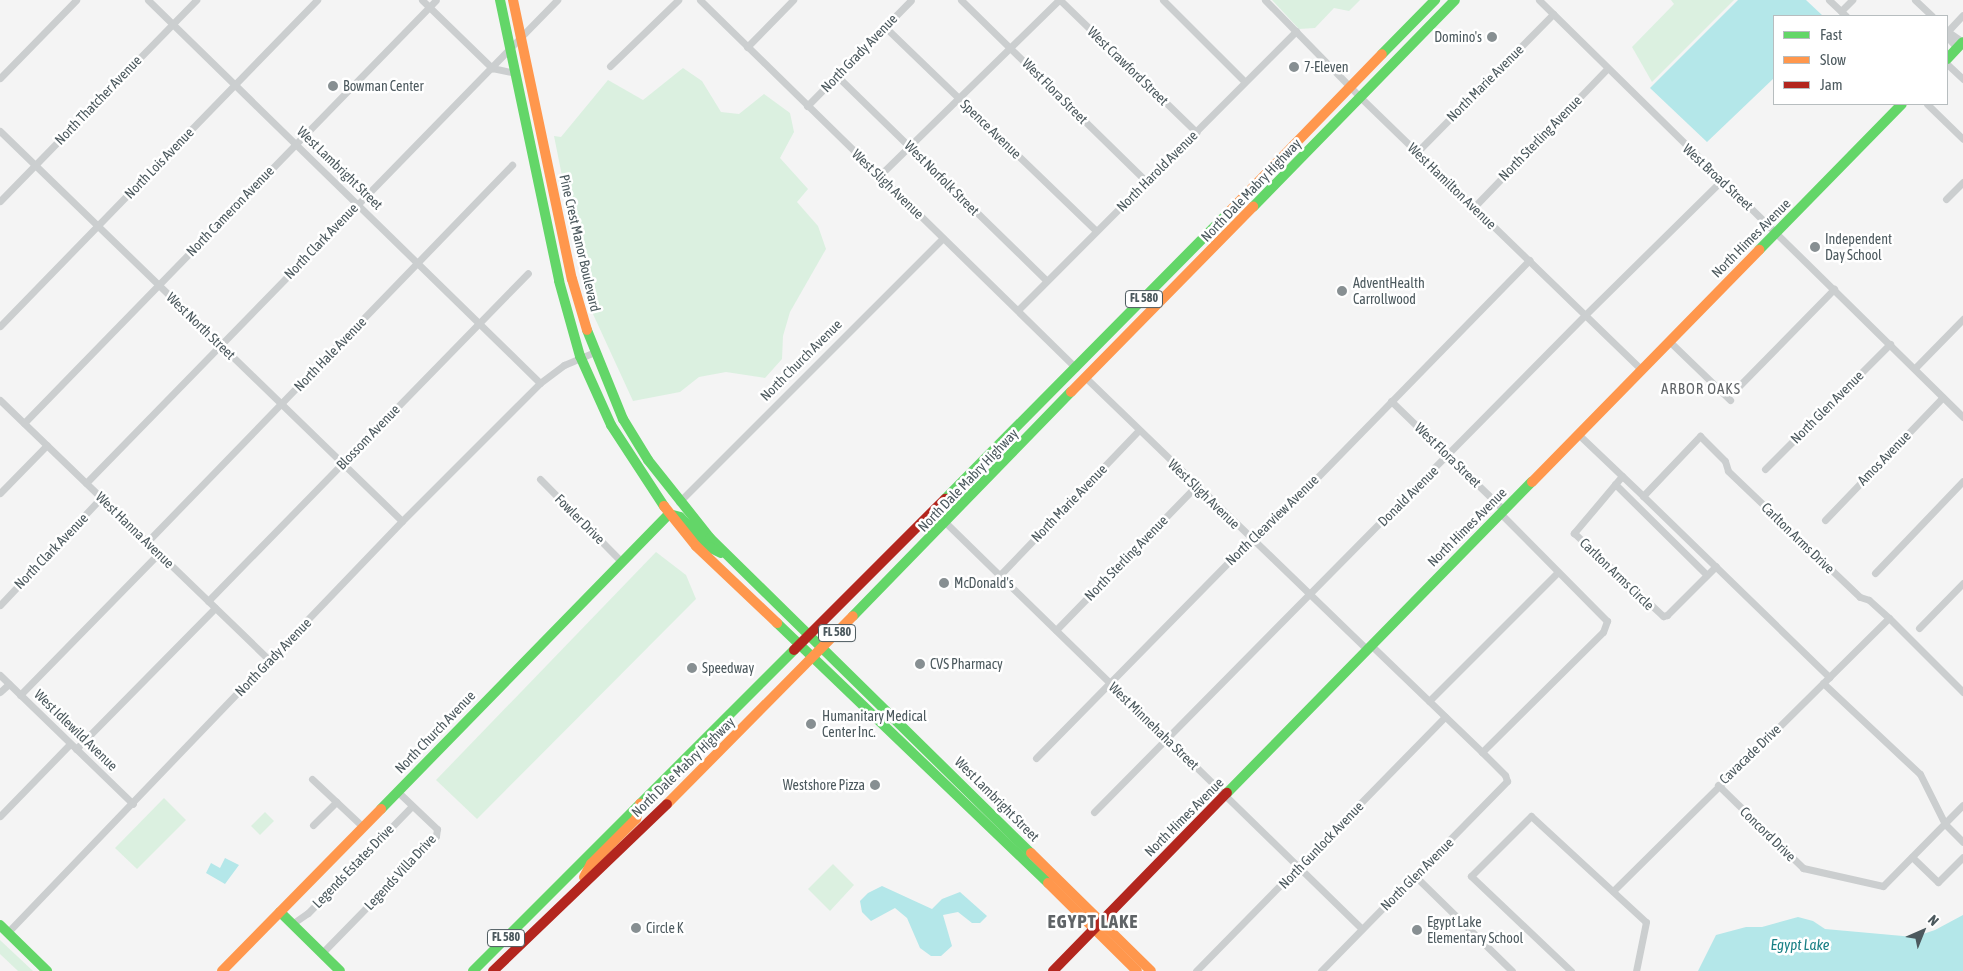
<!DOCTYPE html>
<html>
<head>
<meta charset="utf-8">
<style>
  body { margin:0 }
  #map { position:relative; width:1963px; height:971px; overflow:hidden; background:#f4f4f4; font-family:"Asap Condensed",sans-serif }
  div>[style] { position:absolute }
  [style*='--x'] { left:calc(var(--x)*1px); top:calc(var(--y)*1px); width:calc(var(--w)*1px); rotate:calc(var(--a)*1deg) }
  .green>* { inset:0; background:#dbf0e0 }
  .water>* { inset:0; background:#b4e7e9 }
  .street>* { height:7px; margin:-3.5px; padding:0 3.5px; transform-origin:3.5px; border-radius:3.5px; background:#cbcecf }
  .fast>* { height:10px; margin:-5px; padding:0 5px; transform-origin:5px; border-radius:5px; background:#63d668 }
  .slow>* { height:10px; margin:-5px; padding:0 5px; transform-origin:5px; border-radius:5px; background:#ff974d }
  .jam>* { height:10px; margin:-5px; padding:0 5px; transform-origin:5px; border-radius:5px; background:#b3261e }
  .dots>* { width:14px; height:14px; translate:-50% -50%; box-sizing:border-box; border:2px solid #fff; border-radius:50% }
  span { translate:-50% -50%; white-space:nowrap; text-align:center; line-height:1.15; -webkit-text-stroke:5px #fff; paint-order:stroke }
  .shield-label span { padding:1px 4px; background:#fff; border:1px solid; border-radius:4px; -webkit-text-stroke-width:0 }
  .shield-label { font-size:12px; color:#4c595e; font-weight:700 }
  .poi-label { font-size:14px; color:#4c595e }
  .right { translate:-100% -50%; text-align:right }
  .left { translate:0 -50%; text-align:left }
  .street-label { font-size:14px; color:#4c595e }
  .neighbourhood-label { font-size:15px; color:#606467; letter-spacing:1px }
  .water-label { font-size:15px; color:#1a8085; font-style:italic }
  .district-label { font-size:19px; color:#606467; font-weight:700; letter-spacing:1px }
  .legend { position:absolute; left:1773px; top:15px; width:175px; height:90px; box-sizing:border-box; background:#fff; border:1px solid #b7bdbf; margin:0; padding:6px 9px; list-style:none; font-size:15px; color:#4c595e }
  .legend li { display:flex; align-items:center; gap:10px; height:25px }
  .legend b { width:25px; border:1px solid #b7bdbf }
  .north { position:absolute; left:1898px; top:906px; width:50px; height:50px; -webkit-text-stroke:4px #fff; paint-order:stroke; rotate:44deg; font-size:14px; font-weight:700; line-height:20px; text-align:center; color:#4c595e }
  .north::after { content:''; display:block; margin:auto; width:18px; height:22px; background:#4c595e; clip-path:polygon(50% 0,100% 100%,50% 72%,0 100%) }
</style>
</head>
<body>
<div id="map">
  <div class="green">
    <i style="clip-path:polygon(1272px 0,1360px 0,1349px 11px,1334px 8px,1315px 28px,1299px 29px)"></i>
    <i style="clip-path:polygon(1671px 0,1734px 0,1652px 82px,1632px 47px,1674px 4px)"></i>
    <i style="clip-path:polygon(683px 68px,702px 81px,721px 112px,739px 114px,764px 94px,790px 113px,794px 132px,780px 158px,808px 189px,797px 202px,818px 226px,826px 249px,790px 312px,783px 336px,782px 359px,765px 378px,726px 372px,699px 377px,680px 392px,633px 401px,587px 301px,554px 136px,561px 137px,608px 80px,643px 100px)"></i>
    <i style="clip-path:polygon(656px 552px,686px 575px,696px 599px,477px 819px,436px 780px)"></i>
    <i style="clip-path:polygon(164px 798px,186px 820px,137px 869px,115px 848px)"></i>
    <i style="clip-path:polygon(265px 812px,274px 821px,260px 835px,251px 826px)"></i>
    <i style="clip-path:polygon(833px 864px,854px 885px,830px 911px,808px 889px)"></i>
    <i style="clip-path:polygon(0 940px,33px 971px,18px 971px,0 954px)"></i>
  </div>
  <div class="water">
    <i style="clip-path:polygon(1738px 0,1806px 0,1823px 16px,1774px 16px,1774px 78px,1707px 142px,1650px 88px)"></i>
    <i style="clip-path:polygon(225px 858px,239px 865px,225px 884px,206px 873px,211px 863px,220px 868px)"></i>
    <i style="clip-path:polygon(882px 886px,932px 909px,942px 899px,960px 892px,987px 916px,980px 923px,972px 923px,958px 912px,943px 915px,952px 946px,941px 956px,931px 956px,920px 948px,907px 918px,895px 908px,871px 921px,862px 912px,860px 901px,868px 893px)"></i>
    <i style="clip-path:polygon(1963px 915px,1963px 971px,1698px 971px,1716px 935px,1746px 927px,1762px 927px,1798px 917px,1813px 921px,1825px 929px,1914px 937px,1935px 930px)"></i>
  </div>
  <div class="street">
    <i style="--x:148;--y:0;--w:548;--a:44.33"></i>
    <i style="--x:422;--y:0;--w:98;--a:44.2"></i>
    <i style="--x:492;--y:68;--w:24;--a:12"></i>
    <i style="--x:700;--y:0;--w:526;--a:44.38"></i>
    <i style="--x:961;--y:0;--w:262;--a:44.4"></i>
    <i style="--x:1060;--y:0;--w:190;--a:44.1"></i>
    <i style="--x:1163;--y:0;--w:115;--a:45"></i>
    <i style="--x:1265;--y:0;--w:136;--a:45.6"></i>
    <i style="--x:1360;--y:97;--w:391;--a:44.1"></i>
    <i style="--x:1539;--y:0;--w:595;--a:44.52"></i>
    <i style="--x:1829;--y:0;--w:23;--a:43"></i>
    <i style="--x:1915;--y:0;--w:23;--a:43"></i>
    <i style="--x:1841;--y:11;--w:16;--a:-45"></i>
    <i style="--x:885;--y:27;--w:293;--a:44"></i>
    <i style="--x:1947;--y:31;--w:19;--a:35"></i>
    <i style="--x:1947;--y:31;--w:8;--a:76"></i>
    <i style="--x:1949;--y:39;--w:12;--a:48"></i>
    <i style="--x:1947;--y:32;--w:23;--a:-47"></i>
    <i style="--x:747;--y:47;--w:66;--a:-45.6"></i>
    <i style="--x:1947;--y:64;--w:22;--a:43"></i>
    <i style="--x:610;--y:66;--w:95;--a:-44.1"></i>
    <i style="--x:837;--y:76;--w:293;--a:44.3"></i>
    <i style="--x:0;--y:78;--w:109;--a:-45.7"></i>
    <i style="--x:1927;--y:104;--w:50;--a:44.2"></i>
    <i style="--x:807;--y:106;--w:148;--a:-45.5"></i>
    <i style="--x:0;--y:131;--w:560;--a:44.13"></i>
    <i style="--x:1417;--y:152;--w:194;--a:-45.4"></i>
    <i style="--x:879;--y:176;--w:252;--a:-44.4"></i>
    <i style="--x:1946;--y:199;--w:24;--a:-45"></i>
    <i style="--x:0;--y:201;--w:281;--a:-45.7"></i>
    <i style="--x:1474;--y:207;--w:190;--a:-46.1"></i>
    <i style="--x:1018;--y:310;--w:394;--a:-45.1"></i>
    <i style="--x:0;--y:326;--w:455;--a:-45.8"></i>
    <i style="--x:1669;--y:341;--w:85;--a:44"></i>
    <i style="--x:1915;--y:368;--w:69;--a:-45.6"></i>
    <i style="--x:1086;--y:378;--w:390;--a:44"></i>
    <i style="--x:1739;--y:386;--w:136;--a:-45.6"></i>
    <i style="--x:0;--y:400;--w:376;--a:44"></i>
    <i style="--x:1391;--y:401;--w:157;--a:44"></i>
    <i style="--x:24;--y:423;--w:590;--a:-45.75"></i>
    <i style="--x:1578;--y:434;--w:90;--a:43.6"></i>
    <i style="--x:1643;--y:496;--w:83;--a:-46.5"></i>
    <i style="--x:1700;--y:436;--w:35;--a:45"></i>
    <i style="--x:1725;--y:461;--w:10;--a:73"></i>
    <i style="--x:1728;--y:471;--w:182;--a:43.7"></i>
    <i style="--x:1860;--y:597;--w:9;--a:18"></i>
    <i style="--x:1869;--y:600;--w:27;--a:42"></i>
    <i style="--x:1889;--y:618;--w:105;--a:45"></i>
    <i style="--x:1765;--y:469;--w:177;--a:-45"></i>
    <i style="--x:1622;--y:476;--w:75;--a:130.1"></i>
    <i style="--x:1574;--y:533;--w:122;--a:43"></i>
    <i style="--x:1663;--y:616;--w:4;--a:-14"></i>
    <i style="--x:1667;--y:615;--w:69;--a:-45"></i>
    <i style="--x:540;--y:479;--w:114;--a:45.4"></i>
    <i style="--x:86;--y:483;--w:675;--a:-45.72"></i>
    <i style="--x:1615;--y:484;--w:129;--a:44.7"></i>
    <i style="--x:0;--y:493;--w:67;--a:-45.6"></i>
    <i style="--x:1643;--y:496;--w:260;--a:44.2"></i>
    <i style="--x:679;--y:502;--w:373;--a:-45"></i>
    <i style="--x:1825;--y:520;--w:170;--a:-46.2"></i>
    <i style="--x:946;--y:523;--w:581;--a:44.3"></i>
    <i style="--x:147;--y:542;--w:525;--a:-45.93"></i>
    <i style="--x:1875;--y:573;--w:127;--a:-46.3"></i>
    <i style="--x:999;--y:576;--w:201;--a:-46.2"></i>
    <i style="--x:208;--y:601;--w:458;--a:-45.7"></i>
    <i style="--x:0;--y:605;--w:147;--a:-46.7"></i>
    <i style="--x:1919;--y:628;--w:63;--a:-45.6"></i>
    <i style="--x:1056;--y:630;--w:201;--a:-45.8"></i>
    <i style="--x:0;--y:675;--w:185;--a:44.1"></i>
    <i style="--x:1823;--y:683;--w:133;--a:43.2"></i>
    <i style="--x:1920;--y:774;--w:56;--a:63.4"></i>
    <i style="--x:1945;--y:824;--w:25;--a:45"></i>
    <i style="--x:0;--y:692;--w:12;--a:-42"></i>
    <i style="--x:20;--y:695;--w:199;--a:-45.6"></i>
    <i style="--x:1429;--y:701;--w:182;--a:-45"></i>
    <i style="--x:76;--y:749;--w:198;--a:-45.4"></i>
    <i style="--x:1482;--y:752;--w:170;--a:-44.8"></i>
    <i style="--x:1603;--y:632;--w:12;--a:-70"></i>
    <i style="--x:1607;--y:621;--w:152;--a:-134.7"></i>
    <i style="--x:1036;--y:758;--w:307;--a:-45.5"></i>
    <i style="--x:1251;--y:539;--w:12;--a:-24"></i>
    <i style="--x:1262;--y:534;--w:383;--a:-45.7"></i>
    <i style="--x:312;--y:779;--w:69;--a:43.2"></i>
    <i style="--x:1718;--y:785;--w:119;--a:44.3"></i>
    <i style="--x:1803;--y:868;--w:82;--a:12.7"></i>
    <i style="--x:1883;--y:886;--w:114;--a:-45.4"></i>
    <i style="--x:1094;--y:812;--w:699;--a:-45.35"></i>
    <i style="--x:1585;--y:315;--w:191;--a:-44.6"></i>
    <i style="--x:0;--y:816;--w:100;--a:-45.8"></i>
    <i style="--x:313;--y:825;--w:33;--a:-45"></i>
    <i style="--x:1912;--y:857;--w:36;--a:44"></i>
    <i style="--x:1938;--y:882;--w:35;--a:-45"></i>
    <i style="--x:1414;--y:875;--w:137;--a:44.4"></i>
    <i style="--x:1613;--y:891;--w:388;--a:-44.7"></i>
    <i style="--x:292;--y:924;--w:19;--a:-35"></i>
    <i style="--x:308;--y:913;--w:149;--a:-45.8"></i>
    <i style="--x:8;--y:932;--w:569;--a:-46.21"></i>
    <i style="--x:402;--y:521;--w:195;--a:-45"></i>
    <i style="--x:540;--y:383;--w:30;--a:-37"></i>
    <i style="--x:564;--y:365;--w:33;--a:-23"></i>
    <i style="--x:322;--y:953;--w:163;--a:-45.7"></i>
    <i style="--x:436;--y:836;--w:7;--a:-82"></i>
    <i style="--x:437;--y:829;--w:55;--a:-136.5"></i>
    <i style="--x:1196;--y:971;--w:356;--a:-45.6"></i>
    <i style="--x:1321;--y:971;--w:266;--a:-45.6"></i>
    <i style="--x:1507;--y:781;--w:6;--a:-108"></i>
    <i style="--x:1505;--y:775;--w:33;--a:-135"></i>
    <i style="--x:1482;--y:752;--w:154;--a:-136.1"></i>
    <i style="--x:1571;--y:971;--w:138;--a:-136.5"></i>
    <i style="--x:1471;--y:876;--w:85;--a:-45"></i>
    <i style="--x:1531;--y:816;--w:156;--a:42.7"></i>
    <i style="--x:1646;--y:922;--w:50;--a:101.5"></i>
  </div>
  <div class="fast">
    <i style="--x:500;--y:0;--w:287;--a:78.1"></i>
    <i style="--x:559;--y:281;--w:78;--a:74.4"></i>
    <i style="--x:580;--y:356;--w:76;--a:65.8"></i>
    <i style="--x:611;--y:425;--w:97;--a:56.8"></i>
    <i style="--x:1382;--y:54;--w:76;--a:-45.5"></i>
    <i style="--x:1947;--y:59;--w:23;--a:-47"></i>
    <i style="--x:1253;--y:207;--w:289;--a:-45.7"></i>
    <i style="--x:1759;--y:250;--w:204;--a:-45.6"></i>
    <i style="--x:587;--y:330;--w:96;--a:68"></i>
    <i style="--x:623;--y:419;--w:48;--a:58.6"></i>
    <i style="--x:648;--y:460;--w:100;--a:51.5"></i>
    <i style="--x:710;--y:538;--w:450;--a:44.5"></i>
    <i style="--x:945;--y:499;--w:402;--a:-45.3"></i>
    <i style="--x:853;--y:616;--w:313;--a:-45.8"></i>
    <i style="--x:777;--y:623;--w:376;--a:43.8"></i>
    <i style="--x:1227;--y:793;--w:436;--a:-45.6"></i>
    <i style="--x:381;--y:809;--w:412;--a:-45.7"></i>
    <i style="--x:669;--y:514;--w:11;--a:15"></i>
    <i style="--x:680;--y:517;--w:42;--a:46"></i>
    <i style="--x:709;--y:547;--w:13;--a:27"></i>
    <i style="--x:280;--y:912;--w:84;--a:44.5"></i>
    <i style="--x:0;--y:925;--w:66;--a:44.4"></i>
    <i style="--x:473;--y:971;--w:454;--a:-45"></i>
  </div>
  <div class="slow">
    <i style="--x:513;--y:0;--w:285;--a:78.1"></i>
    <i style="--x:572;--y:279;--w:53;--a:73.6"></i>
    <i style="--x:1228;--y:213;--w:221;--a:-45.9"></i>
    <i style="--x:1071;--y:392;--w:260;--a:-45.5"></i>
    <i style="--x:1532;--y:482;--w:325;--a:-45.6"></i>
    <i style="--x:664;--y:506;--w:51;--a:51.3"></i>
    <i style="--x:696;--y:546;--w:112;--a:43.5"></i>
    <i style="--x:667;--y:804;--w:264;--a:-45.3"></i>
    <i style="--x:1031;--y:853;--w:168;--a:44.5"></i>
    <i style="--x:584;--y:877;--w:15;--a:-62"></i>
    <i style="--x:591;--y:864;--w:64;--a:-45"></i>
    <i style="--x:636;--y:819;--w:16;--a:-75"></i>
    <i style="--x:1048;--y:883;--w:125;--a:44.7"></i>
    <i style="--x:222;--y:971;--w:227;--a:-45.5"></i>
  </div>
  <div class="jam">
    <i style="--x:794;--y:650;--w:214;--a:-45"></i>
    <i style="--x:493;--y:971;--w:241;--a:-43.8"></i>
    <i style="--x:1053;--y:971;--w:249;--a:-45.7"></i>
  </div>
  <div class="dots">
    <i style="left:1492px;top:37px;background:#878f92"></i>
    <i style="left:1294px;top:67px;background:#878f92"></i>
    <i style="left:333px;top:86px;background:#878f92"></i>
    <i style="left:1815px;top:247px;background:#878f92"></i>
    <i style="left:1342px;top:291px;background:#878f92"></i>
    <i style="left:944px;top:583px;background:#878f92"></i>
    <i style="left:920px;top:664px;background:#878f92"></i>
    <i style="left:692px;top:668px;background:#878f92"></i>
    <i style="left:811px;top:724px;background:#878f92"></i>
    <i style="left:875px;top:785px;background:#878f92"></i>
    <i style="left:636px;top:928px;background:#878f92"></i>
    <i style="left:1417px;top:930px;background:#878f92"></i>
  </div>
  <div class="shield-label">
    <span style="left:1144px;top:299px">FL 580</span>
    <span style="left:837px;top:633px">FL 580</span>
    <span style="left:506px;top:938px">FL 580</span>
  </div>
  <div class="poi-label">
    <span class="right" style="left:1482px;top:37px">Domino's</span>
    <span class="left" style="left:1304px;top:67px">7-Eleven</span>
    <span class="left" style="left:343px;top:86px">Bowman Center</span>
    <span class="left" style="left:1825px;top:247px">Independent<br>Day School</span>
    <span class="left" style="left:1353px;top:291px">AdventHealth<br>Carrollwood</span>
    <span class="left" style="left:954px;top:583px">McDonald's</span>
    <span class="left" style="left:930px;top:664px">CVS Pharmacy</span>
    <span class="left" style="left:702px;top:668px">Speedway</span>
    <span class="left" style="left:822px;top:724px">Humanitary Medical<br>Center Inc.</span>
    <span class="right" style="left:865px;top:785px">Westshore Pizza</span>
    <span class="left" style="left:1427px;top:930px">Egypt Lake<br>Elementary School</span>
    <span class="left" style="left:646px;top:928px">Circle K</span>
  </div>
  <div class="street-label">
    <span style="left:859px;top:53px;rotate:-46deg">North Grady Avenue</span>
    <span style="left:1128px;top:66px;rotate:44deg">West Crawford Street</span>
    <span style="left:1485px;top:83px;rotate:-45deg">North Marie Avenue</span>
    <span style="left:1055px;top:91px;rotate:45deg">West Flora Street</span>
    <span style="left:98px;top:100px;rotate:-46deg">North Thatcher Avenue</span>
    <span style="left:991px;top:129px;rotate:44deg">Spence Avenue</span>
    <span style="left:1540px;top:138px;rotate:-46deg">North Sterling Avenue</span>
    <span style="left:159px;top:163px;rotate:-46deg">North Lois Avenue</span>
    <span style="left:340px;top:168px;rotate:44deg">West Lambright Street</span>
    <span style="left:1157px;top:171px;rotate:-45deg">North Harold Avenue</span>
    <span style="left:1718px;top:177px;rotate:43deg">West Broad Street</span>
    <span style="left:942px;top:178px;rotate:45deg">West Norfolk Street</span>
    <span style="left:888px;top:184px;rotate:44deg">West Sligh Avenue</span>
    <span style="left:1452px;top:186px;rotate:44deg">West Hamilton Avenue</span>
    <span style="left:1251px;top:190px;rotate:-46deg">North Dale Mabry Highway</span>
    <span style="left:230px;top:211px;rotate:-46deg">North Cameron Avenue</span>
    <span style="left:1751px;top:238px;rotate:-45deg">North Himes Avenue</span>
    <span style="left:321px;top:241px;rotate:-46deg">North Clark Avenue</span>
    <span style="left:580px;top:243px;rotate:77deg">Pine Crest Manor Boulevard</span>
    <span style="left:201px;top:326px;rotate:44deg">West North Street</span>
    <span style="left:330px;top:354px;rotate:-46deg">North Hale Avenue</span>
    <span style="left:801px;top:360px;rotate:-45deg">North Church Avenue</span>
    <span style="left:1827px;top:407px;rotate:-45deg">North Glen Avenue</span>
    <span style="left:368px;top:437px;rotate:-46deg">Blossom Avenue</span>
    <span style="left:1448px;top:455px;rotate:44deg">West Flora Street</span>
    <span style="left:1884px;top:458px;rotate:-46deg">Amos Avenue</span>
    <span style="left:968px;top:480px;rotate:-46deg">North Dale Mabry Highway</span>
    <span style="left:1204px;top:494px;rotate:44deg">West Sligh Avenue</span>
    <span style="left:1408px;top:496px;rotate:-45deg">Donald Avenue</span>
    <span style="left:1069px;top:503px;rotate:-46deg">North Marie Avenue</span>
    <span style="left:580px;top:519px;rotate:45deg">Fowler Drive</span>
    <span style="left:1272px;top:520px;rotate:-44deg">North Clearview Avenue</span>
    <span style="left:1467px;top:527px;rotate:-45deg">North Himes Avenue</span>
    <span style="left:135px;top:530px;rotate:44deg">West Hanna Avenue</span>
    <span style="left:1798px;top:538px;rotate:44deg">Carlton Arms Drive</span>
    <span style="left:51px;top:551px;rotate:-46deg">North Clark Avenue</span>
    <span style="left:1126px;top:558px;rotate:-46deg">North Sterling Avenue</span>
    <span style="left:1617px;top:574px;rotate:44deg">Carlton Arms Circle</span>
    <span style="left:273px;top:657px;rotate:-46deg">North Grady Avenue</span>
    <span style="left:1154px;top:726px;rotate:44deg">West Minnehaha Street</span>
    <span style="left:76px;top:730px;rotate:44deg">West Idlewild Avenue</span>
    <span style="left:435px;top:732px;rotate:-46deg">North Church Avenue</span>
    <span style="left:1750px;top:754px;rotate:-44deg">Cavacade Drive</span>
    <span style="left:683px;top:767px;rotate:-44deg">North Dale Mabry Highway</span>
    <span style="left:997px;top:799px;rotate:45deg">West Lambright Street</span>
    <span style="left:1184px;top:817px;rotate:-45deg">North Himes Avenue</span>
    <span style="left:1768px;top:834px;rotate:44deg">Concord Drive</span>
    <span style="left:1321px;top:845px;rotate:-46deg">North Gunlock Avenue</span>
    <span style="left:353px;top:866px;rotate:-46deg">Legends Estates Drive</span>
    <span style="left:400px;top:872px;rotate:-47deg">Legends Villa Drive</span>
    <span style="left:1417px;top:874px;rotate:-45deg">North Glen Avenue</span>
  </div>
  <div class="neighbourhood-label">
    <span style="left:1701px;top:389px">ARBOR OAKS</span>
  </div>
  <div class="water-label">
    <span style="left:1800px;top:945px">Egypt Lake</span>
  </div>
  <div class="district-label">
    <span style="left:1093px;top:922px">EGYPT LAKE</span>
  </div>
  <ul class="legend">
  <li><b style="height:6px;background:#63d668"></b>Fast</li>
  <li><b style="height:6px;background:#ff974d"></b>Slow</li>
  <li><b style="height:6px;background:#b3261e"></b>Jam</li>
  </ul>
  <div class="north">N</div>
</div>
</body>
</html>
